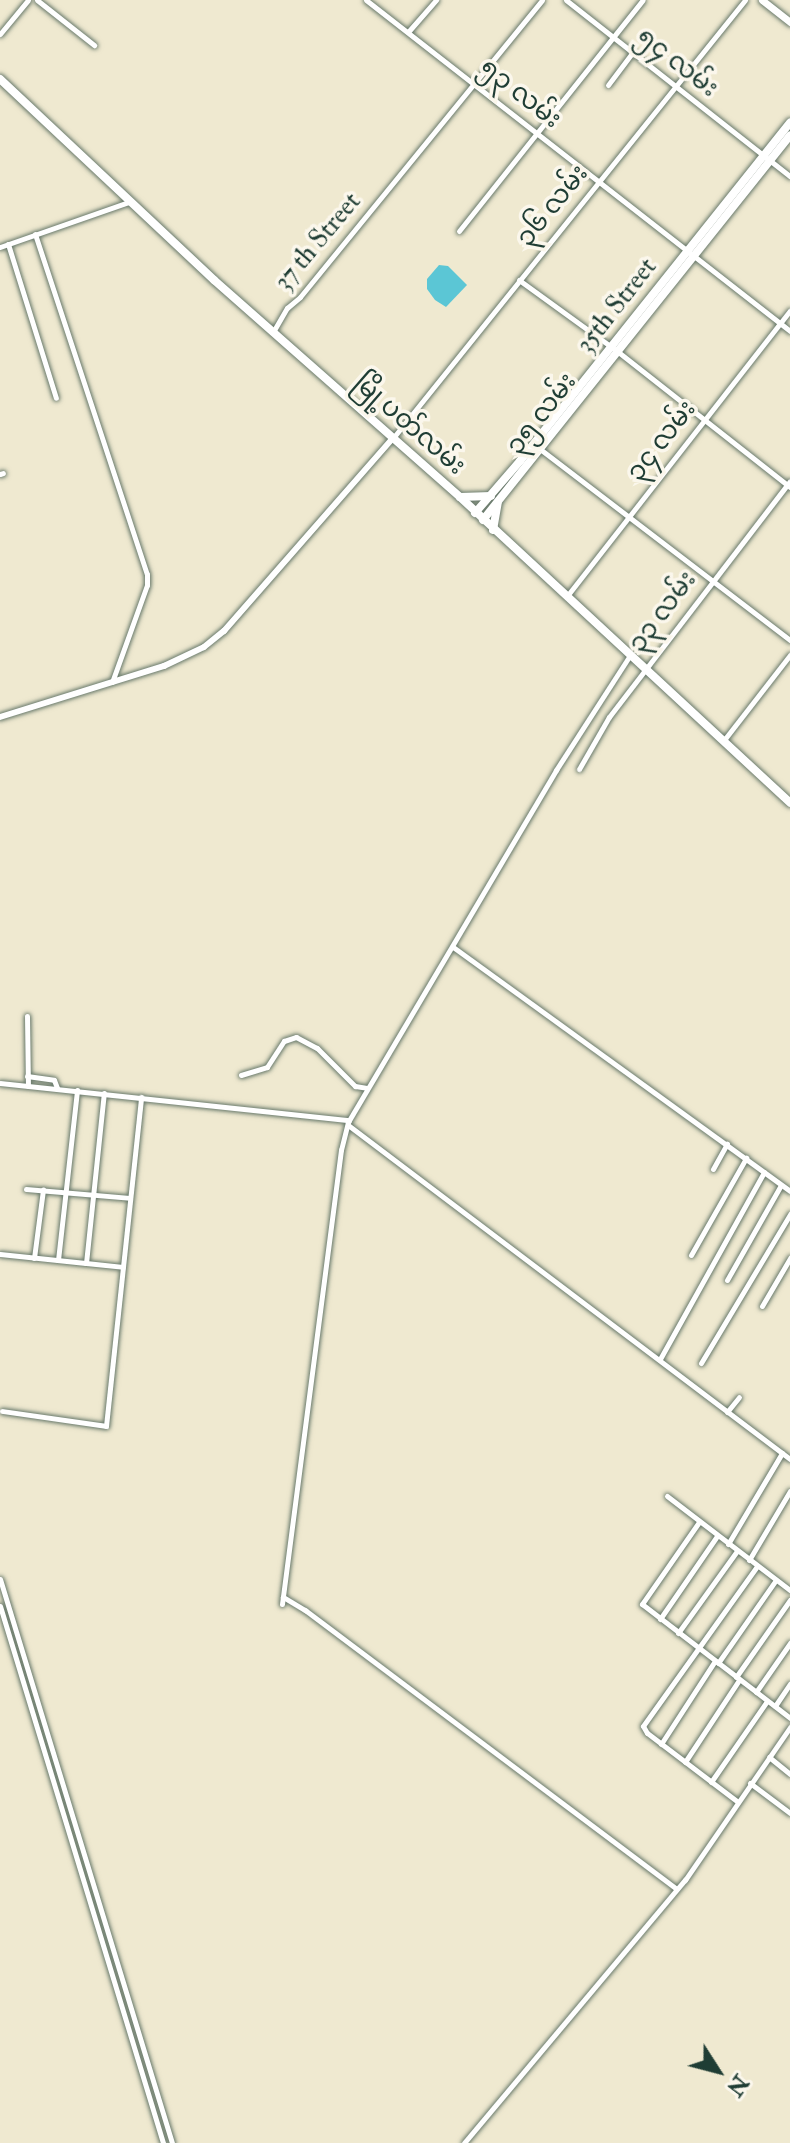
<!DOCTYPE html>
<html>
<head>
<meta charset="utf-8">
<style>
  body { margin:0 }
  #map { position:relative; width:790px; height:2143px; overflow:hidden; background:#efe9d0; font-family:"IM FELL Double Pica","Noto Sans Myanmar",serif }
  div>[style] { position:absolute }
  [style*='--x'] { left:calc(var(--x)*1px); top:calc(var(--y)*1px); width:calc(var(--w)*1px); rotate:calc(var(--a)*1deg) }
  .water>* { inset:0; background:#5bc6d5 }
  .roads { filter:drop-shadow(0 0 2px #68796b) drop-shadow(0 0 2px #68796b) }
  .minor>* { height:5px; margin:-2.5px; padding:0 2.5px; transform-origin:2.5px; border-radius:2.5px; background:#fff }
  .tertiary>* { height:6px; margin:-3px; padding:0 3px; transform-origin:3px; border-radius:3px; background:#fff }
  .secondary>* { height:7px; margin:-3.5px; padding:0 3.5px; transform-origin:3.5px; border-radius:3.5px; background:#fff }
  .primary>* { height:8px; margin:-4px; padding:0 4px; transform-origin:4px; border-radius:4px; background:#fff }
  .trunk>* { height:8px; margin:-4px; padding:0 4px; transform-origin:4px; border-radius:4px; background:#fff }
  span { translate:-50% -50%; white-space:nowrap; text-align:center; line-height:1.15; -webkit-text-stroke:7px #fbf7ec; paint-order:stroke }
  .street-label { font-size:26px; color:#1f3d34 }
  .north { position:absolute; left:678px; top:2031px; width:80px; height:80px; -webkit-text-stroke:6px #fbf7ec; paint-order:stroke; rotate:126deg; font-size:22px; font-weight:700; line-height:32px; text-align:center; color:#1f3d34 }
  .north::after { content:''; display:block; margin:auto; width:28px; height:36px; background:#1f3d34; clip-path:polygon(50% 0,100% 100%,50% 72%,0 100%) }
</style>
</head>
<body>
<div id="map">
  <div class="water">
    <i style="clip-path:polygon(439px 265px,448px 266px,467px 285px,446px 307px,435px 300px,427px 289px,427px 279px)"></i>
  </div>
  <div class="roads">
    <div class="minor">
      <i style="--x:37;--y:0;--w:73;--a:38.3"></i>
      <i style="--x:366;--y:0;--w:538;--a:37.98"></i>
      <i style="--x:566;--y:0;--w:285;--a:38.2"></i>
      <i style="--x:408;--y:32;--w:43;--a:-48.8"></i>
      <i style="--x:0;--y:34;--w:44;--a:-50.5"></i>
      <i style="--x:608;--y:85;--w:40;--a:-53"></i>
      <i style="--x:459;--y:231;--w:295;--a:-51.5"></i>
      <i style="--x:35;--y:234;--w:358;--a:71.8"></i>
      <i style="--x:147;--y:574;--w:11;--a:90"></i>
      <i style="--x:147;--y:585;--w:103;--a:109.8"></i>
      <i style="--x:8;--y:244;--w:161;--a:72.7"></i>
      <i style="--x:0;--y:247;--w:139;--a:-19.3"></i>
      <i style="--x:519;--y:280;--w:121;--a:35.9"></i>
      <i style="--x:617;--y:351;--w:220;--a:38.2"></i>
      <i style="--x:273;--y:332;--w:28;--a:-60"></i>
      <i style="--x:287;--y:308;--w:17;--a:-40"></i>
      <i style="--x:300;--y:297;--w:383;--a:-50.8"></i>
      <i style="--x:393;--y:438;--w:562;--a:-51.21"></i>
      <i style="--x:540;--y:449;--w:315;--a:37.4"></i>
      <i style="--x:0;--y:474;--w:3;--a:-18"></i>
      <i style="--x:567;--y:596;--w:362;--a:-52"></i>
      <i style="--x:724;--y:740;--w:108;--a:-52.2"></i>
      <i style="--x:579;--y:769;--w:60;--a:-60"></i>
      <i style="--x:609;--y:717;--w:297;--a:-52.5"></i>
      <i style="--x:453;--y:947;--w:416;--a:35.9"></i>
      <i style="--x:27;--y:1016;--w:70;--a:89.2"></i>
      <i style="--x:241;--y:1075;--w:27;--a:-17"></i>
      <i style="--x:267;--y:1067;--w:31;--a:-57"></i>
      <i style="--x:284;--y:1041;--w:13;--a:-18"></i>
      <i style="--x:296;--y:1037;--w:24;--a:28"></i>
      <i style="--x:317;--y:1048;--w:54;--a:45"></i>
      <i style="--x:355;--y:1086;--w:12;--a:9"></i>
      <i style="--x:27;--y:1076;--w:27;--a:8"></i>
      <i style="--x:54;--y:1080;--w:9;--a:69"></i>
      <i style="--x:0;--y:1083;--w:351;--a:6.1"></i>
      <i style="--x:348;--y:1125;--w:554;--a:37.08"></i>
      <i style="--x:713;--y:1169;--w:29;--a:-61"></i>
      <i style="--x:26;--y:1189;--w:104;--a:4.9"></i>
      <i style="--x:0;--y:1254;--w:86;--a:6"></i>
      <i style="--x:86;--y:1263;--w:171;--a:-84"></i>
      <i style="--x:691;--y:1255;--w:112;--a:-60.4"></i>
      <i style="--x:34;--y:1258;--w:69;--a:-82.5"></i>
      <i style="--x:58;--y:1260;--w:171;--a:-83.6"></i>
      <i style="--x:86;--y:1263;--w:37;--a:6"></i>
      <i style="--x:727;--y:1280;--w:109;--a:-60.4"></i>
      <i style="--x:762;--y:1306;--w:56;--a:-59.7"></i>
      <i style="--x:660;--y:1359;--w:214;--a:-60.9"></i>
      <i style="--x:701;--y:1363;--w:174;--a:-59.1"></i>
      <i style="--x:2;--y:1411;--w:105;--a:8.2"></i>
      <i style="--x:106;--y:1426;--w:331;--a:-83.9"></i>
      <i style="--x:727;--y:1412;--w:19;--a:-51"></i>
      <i style="--x:667;--y:1496;--w:155;--a:37.4"></i>
      <i style="--x:699;--y:1522;--w:100;--a:124.8"></i>
      <i style="--x:642;--y:1604;--w:187;--a:37.6"></i>
      <i style="--x:728;--y:1544;--w:106;--a:-59.3"></i>
      <i style="--x:749;--y:1560;--w:80;--a:-59.3"></i>
      <i style="--x:0;--y:1579;--w:590;--a:73.04"></i>
      <i style="--x:283;--y:1597;--w:26;--a:31"></i>
      <i style="--x:305;--y:1610;--w:464;--a:36.9"></i>
      <i style="--x:282;--y:1604;--w:458;--a:-82.6"></i>
      <i style="--x:341;--y:1150;--w:29;--a:-76"></i>
      <i style="--x:348;--y:1122;--w:409;--a:-59.4"></i>
      <i style="--x:556;--y:770;--w:137;--a:-57.2"></i>
      <i style="--x:0;--y:1606;--w:561;--a:73.11"></i>
      <i style="--x:660;--y:1619;--w:101;--a:-55.5"></i>
      <i style="--x:678;--y:1633;--w:101;--a:-54.3"></i>
      <i style="--x:718;--y:1663;--w:101;--a:-55.1"></i>
      <i style="--x:736;--y:1677;--w:94;--a:-55"></i>
      <i style="--x:756;--y:1692;--w:60;--a:-55.2"></i>
      <i style="--x:775;--y:1706;--w:27;--a:-56"></i>
      <i style="--x:661;--y:1744;--w:99;--a:-57"></i>
      <i style="--x:769;--y:1757;--w:27;--a:39"></i>
      <i style="--x:685;--y:1762;--w:98;--a:-56.6"></i>
      <i style="--x:711;--y:1782;--w:98;--a:-55.3"></i>
      <i style="--x:750;--y:1783;--w:50;--a:36.9"></i>
      <i style="--x:738;--y:1802;--w:114;--a:-142.8"></i>
      <i style="--x:647;--y:1733;--w:8;--a:-120"></i>
      <i style="--x:643;--y:1726;--w:196;--a:-54.5"></i>
      <i style="--x:464;--y:2143;--w:344;--a:-50"></i>
      <i style="--x:685;--y:1880;--w:186;--a:-55.5"></i>
    </div>
    <div class="tertiary">
      <i style="--x:0;--y:717;--w:172;--a:-17.3"></i>
      <i style="--x:164;--y:666;--w:44;--a:-25.4"></i>
      <i style="--x:204;--y:647;--w:26;--a:-39"></i>
      <i style="--x:224;--y:631;--w:257;--a:-48.8"></i>
    </div>
    <div class="secondary">
      <i style="--x:762;--y:0;--w:36;--a:38"></i>
    </div>
    <div class="primary">
      <i style="--x:0;--y:79;--w:294;--a:43.2"></i>
      <i style="--x:214;--y:280;--w:328;--a:41.4"></i>
      <i style="--x:460;--y:497;--w:450;--a:42.8"></i>
      <i style="--x:475;--y:513;--w:69;--a:-49.1"></i>
      <i style="--x:520;--y:461;--w:433;--a:-51.4"></i>
      <i style="--x:483;--y:520;--w:492;--a:-51.4"></i>
    </div>
    <div class="trunk">
      <i style="--x:460;--y:497;--w:31;--a:-2"></i>
      <i style="--x:493;--y:530;--w:28;--a:-80"></i>
    </div>
  </div>
  <div class="street-label">
    <span style="left:677px;top:63px;rotate:38deg">၅၄ လမ်း</span>
    <span style="left:520px;top:94px;rotate:38deg">၅၃ လမ်း</span>
    <span style="left:553px;top:206px;rotate:-51deg">၃၆ လမ်း</span>
    <span style="left:318px;top:242px;rotate:-50deg">37 th Street</span>
    <span style="left:617px;top:306px;rotate:-52deg">35th Street</span>
    <span style="left:542px;top:414px;rotate:-52deg">၃၅ လမ်း</span>
    <span style="left:409px;top:425px;rotate:41deg">မြို့ပတ်လမ်း</span>
    <span style="left:662px;top:441px;rotate:-52deg">၃၄ လမ်း</span>
    <span style="left:663px;top:612px;rotate:-53deg">၃၃ လမ်း</span>
  </div>
  <div class="north">N</div>
</div>
</body>
</html>
